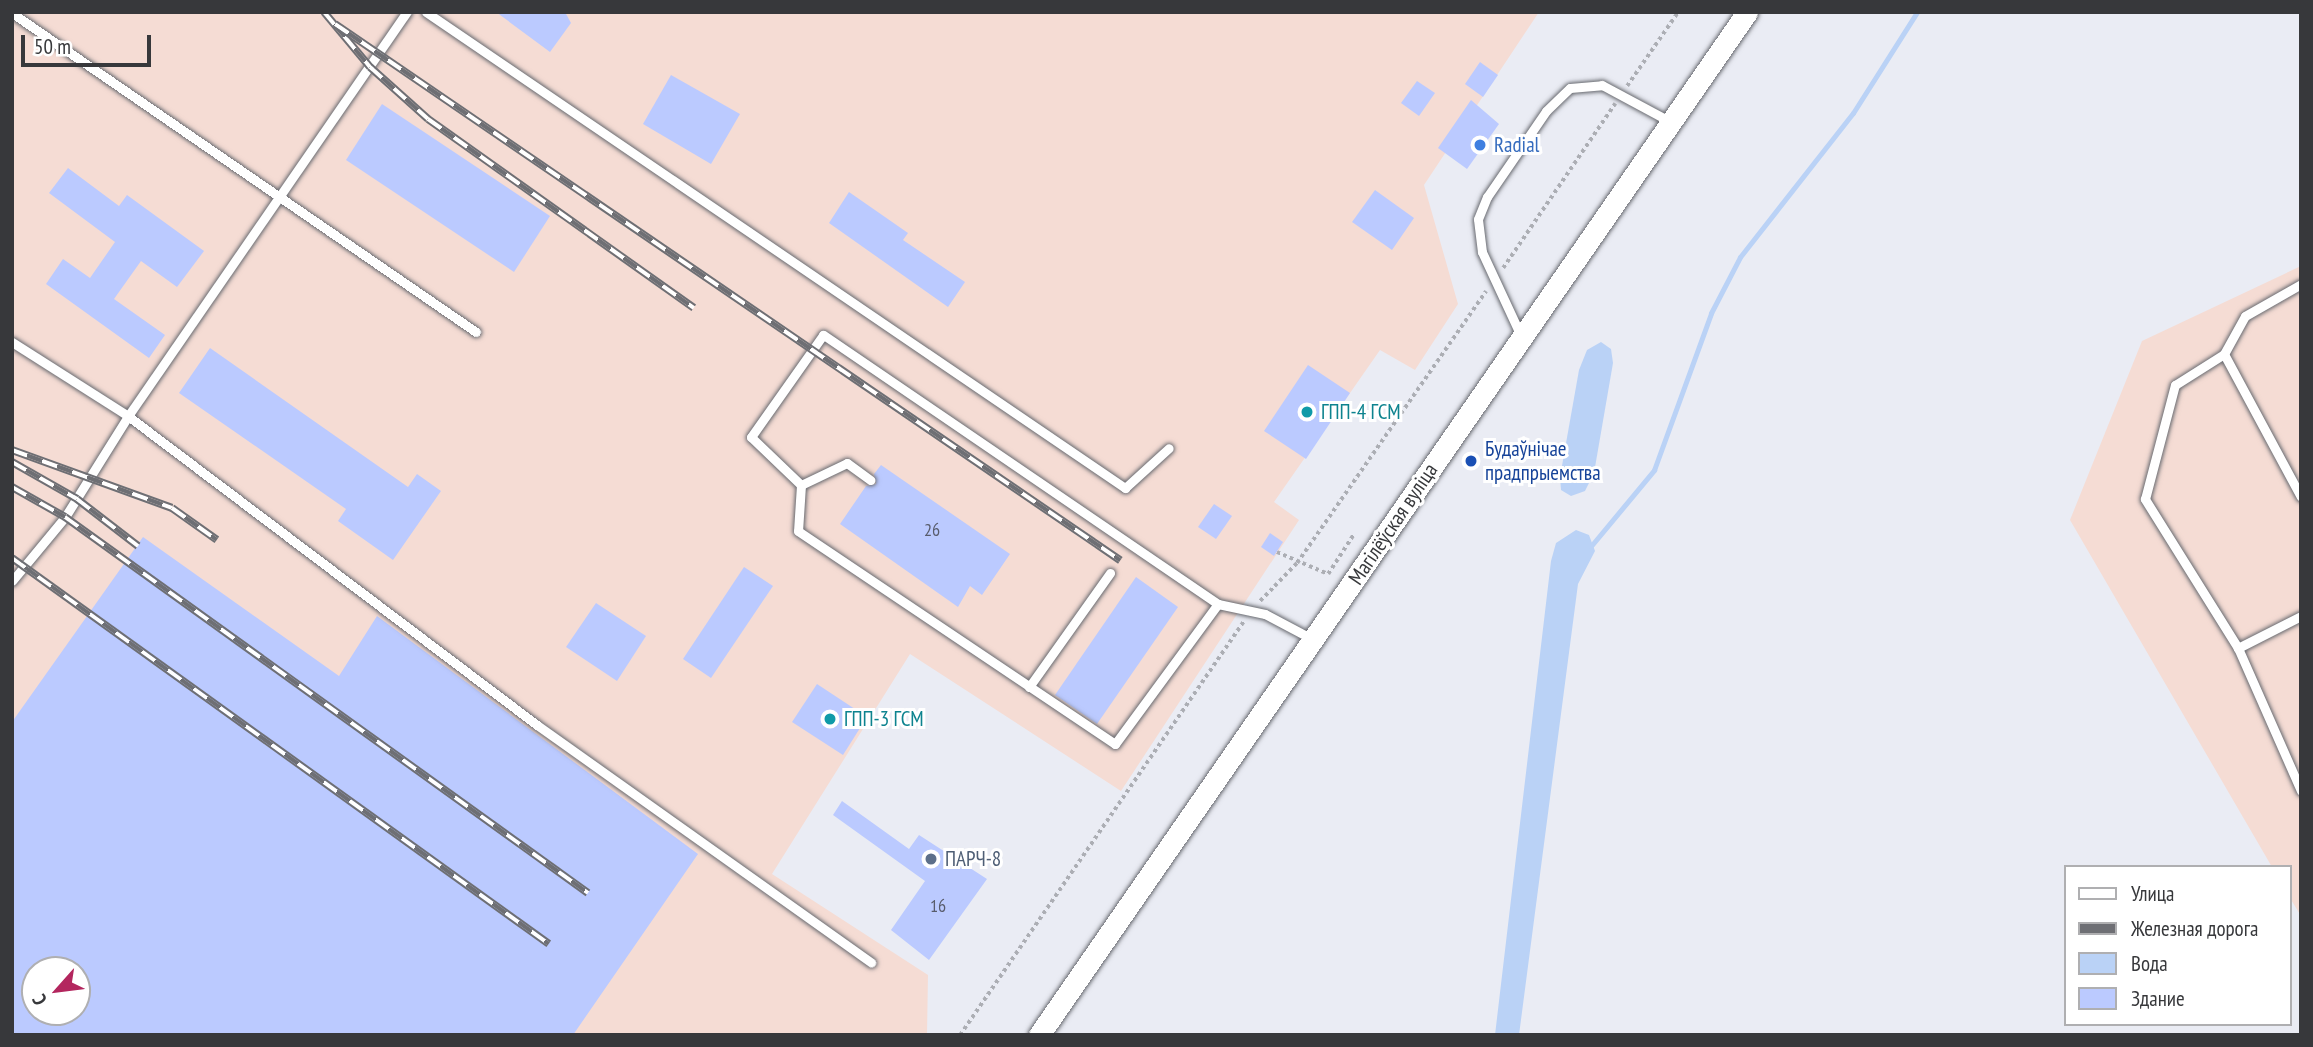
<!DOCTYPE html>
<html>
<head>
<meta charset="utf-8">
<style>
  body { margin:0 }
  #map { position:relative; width:2313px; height:1047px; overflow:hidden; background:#eaecf4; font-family:"PT Sans Narrow",sans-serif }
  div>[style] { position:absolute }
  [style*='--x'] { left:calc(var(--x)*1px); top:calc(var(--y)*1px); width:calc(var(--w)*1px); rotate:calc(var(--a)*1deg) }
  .industrial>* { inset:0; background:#f5dcd4 }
  .water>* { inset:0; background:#bad2f6 }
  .stream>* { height:5px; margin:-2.5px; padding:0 2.5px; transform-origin:2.5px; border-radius:2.5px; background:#bad2f6 }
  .building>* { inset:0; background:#bbcaff }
  .path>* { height:3.5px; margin-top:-1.75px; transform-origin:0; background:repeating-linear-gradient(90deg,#acaeb4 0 3.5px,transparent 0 7px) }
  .roads { filter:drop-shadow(0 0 2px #686a70) drop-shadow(0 0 2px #686a70) }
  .service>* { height:9px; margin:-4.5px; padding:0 4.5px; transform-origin:4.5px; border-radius:4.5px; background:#fff }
  .tertiary>* { height:21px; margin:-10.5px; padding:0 10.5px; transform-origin:10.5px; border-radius:10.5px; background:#fff }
  .rail>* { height:8px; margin-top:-4px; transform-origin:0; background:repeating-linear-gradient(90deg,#fff 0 16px,#6e6f74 0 32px); box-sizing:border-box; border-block:2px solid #6e6f74 }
  .dots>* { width:19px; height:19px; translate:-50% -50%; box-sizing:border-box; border:4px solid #fff; border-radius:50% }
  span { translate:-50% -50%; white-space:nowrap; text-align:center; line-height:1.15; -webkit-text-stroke:6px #fff; paint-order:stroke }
  .number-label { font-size:18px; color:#585c6c }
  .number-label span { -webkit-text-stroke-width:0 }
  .shop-label { font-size:21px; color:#366cbe }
  .left { translate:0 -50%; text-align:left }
  .culture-label { font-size:21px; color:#0d838f }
  .transit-label { font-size:21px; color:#164399 }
  .street-label { font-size:21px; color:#37383b }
  .service-label { font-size:21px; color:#4e5e75 }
  .frame { position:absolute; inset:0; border:14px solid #37383b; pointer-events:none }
  .legend { position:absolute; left:2064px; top:865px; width:228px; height:161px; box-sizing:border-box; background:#fff; border:2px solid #afafb1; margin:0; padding:9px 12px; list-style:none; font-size:21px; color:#37383b }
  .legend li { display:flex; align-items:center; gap:14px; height:35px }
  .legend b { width:35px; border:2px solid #afafb1 }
  .north { position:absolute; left:21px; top:956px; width:70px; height:70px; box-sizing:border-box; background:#fff; border:2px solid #afafb1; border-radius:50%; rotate:242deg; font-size:19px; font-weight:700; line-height:28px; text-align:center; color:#37383b }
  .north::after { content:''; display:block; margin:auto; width:24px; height:32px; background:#b3265e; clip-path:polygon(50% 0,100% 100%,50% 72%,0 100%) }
  .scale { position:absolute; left:21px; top:35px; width:130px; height:32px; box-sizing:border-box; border:4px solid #37383b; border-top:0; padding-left:9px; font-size:21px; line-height:24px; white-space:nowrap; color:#37383b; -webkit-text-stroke:5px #fff; paint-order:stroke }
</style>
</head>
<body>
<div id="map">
  <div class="industrial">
    <i style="clip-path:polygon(evenodd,12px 12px,1539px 12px,1424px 185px,1458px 304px,1415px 370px,1380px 350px,1274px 502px,1299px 520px,1121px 791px,910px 654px,772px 874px,928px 975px,927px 1035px,12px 1035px,12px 12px,35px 970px,77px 970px,77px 1012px,35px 1012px,35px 970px)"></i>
    <i style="clip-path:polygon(2301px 266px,2301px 916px,2290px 898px,2290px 867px,2272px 867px,2070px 520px,2142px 341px)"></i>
  </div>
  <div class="water">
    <i style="clip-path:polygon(1601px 342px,1611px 349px,1613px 363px,1594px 473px,1585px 491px,1571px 496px,1561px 490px,1560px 477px,1579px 370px,1587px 350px)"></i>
    <i style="clip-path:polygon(1576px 530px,1589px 535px,1595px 551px,1578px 584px,1519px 1035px,1495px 1035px,1551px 561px,1556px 543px)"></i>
  </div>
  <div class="stream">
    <i style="--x:1591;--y:546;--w:99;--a:-50.3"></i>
    <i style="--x:1654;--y:470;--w:167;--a:-70"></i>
    <i style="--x:1711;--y:313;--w:63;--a:-62.6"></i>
    <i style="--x:1740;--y:257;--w:183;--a:-51.9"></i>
    <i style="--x:1853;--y:113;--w:120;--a:-57.6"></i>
  </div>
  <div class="building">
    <i style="clip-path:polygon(496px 12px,565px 12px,571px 23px,550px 52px)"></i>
    <i style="clip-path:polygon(1480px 62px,1498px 75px,1483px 97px,1465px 84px)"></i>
    <i style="clip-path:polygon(671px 75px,740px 114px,711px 164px,643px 124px)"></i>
    <i style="clip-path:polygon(1417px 81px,1435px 93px,1419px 116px,1401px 103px)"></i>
    <i style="clip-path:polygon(1471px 100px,1499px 124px,1467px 169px,1438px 148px)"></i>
    <i style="clip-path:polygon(382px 104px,550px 216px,514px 272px,346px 160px)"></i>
    <i style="clip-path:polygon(68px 168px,119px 206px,127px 195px,204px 251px,177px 287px,141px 261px,114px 299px,165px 335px,149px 358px,46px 284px,63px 259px,90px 278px,115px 242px,49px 193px)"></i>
    <i style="clip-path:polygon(1375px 190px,1414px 218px,1392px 250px,1352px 222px)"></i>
    <i style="clip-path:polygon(849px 192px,908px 233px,903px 240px,965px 282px,948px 307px,829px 223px)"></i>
    <i style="clip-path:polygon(210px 348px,408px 487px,417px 474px,441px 491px,393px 560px,338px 521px,346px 509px,179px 393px)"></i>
    <i style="clip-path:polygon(1308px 365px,1350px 393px,1306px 459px,1264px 431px)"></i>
    <i style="clip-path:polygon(881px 465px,1010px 554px,982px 595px,970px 586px,958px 607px,840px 524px,866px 486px,876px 484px,874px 474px)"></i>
    <i style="clip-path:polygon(1214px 504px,1232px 516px,1216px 539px,1198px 527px)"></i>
    <i style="clip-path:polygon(1270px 533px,1283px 542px,1274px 556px,1261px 547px)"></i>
    <i style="clip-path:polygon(evenodd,143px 537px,339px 676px,377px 616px,698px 854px,573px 1035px,12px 1035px,12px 722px,143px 537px,35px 970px,77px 970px,77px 1012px,35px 1012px,35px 970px)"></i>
    <i style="clip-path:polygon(744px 567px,773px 586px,711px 678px,683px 659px)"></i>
    <i style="clip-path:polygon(1136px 577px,1178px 607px,1097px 724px,1055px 695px)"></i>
    <i style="clip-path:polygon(596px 603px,646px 636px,617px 681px,566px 647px)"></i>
    <i style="clip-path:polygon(817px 684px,867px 717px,843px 755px,792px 722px)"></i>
    <i style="clip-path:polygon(842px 801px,909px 849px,919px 835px,987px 879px,929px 960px,891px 930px,925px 881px,833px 815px)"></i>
  </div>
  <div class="path">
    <i style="--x:1627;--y:86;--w:90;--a:-55.4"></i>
    <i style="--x:1503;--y:268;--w:199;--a:-55.7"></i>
    <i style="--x:1463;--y:457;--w:9;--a:27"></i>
    <i style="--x:1277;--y:552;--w:56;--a:23.3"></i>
    <i style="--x:1328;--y:574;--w:48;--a:-57"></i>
    <i style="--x:1260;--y:601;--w:53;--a:-45.8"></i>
    <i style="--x:1297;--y:563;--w:331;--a:-55.2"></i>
    <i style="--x:960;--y:1035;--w:502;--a:-55.55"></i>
  </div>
  <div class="roads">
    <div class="service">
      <i style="--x:426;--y:12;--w:846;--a:34.25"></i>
      <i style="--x:1125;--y:488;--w:59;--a:-42.3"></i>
      <i style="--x:12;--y:13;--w:563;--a:34.51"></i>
      <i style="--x:1521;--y:336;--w:93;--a:-114.9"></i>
      <i style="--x:1482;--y:252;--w:33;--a:-97"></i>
      <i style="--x:1478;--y:219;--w:24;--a:-68"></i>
      <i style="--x:1487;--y:197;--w:104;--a:-55.5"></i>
      <i style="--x:1546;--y:111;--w:33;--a:-44"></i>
      <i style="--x:1570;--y:88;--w:32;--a:-5"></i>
      <i style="--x:1602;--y:85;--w:78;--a:28.2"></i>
      <i style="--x:12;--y:342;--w:138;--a:32.5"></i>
      <i style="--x:128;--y:416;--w:513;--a:37.07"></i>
      <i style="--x:537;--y:725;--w:410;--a:35.4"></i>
      <i style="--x:2224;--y:354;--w:43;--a:-61.1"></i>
      <i style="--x:2245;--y:316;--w:64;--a:-29.7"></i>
      <i style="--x:801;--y:485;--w:51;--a:-25.6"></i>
      <i style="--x:847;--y:463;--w:29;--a:36"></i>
      <i style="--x:12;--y:581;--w:83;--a:-50.4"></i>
      <i style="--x:65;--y:517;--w:119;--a:-58"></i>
      <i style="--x:128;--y:416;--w:491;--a:-55.4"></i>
      <i style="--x:1218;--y:604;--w:478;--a:-145.7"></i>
      <i style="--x:823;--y:335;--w:125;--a:125.2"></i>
      <i style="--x:751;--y:437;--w:69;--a:43.8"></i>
      <i style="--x:801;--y:485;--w:46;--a:93.7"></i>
      <i style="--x:798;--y:531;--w:382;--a:33.9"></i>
      <i style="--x:1115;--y:744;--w:174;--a:-53.7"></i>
      <i style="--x:1218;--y:604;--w:48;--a:12"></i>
      <i style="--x:1265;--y:614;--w:55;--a:28"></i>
      <i style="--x:2301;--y:616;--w:71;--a:153.1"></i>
      <i style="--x:2238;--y:648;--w:156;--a:66.2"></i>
      <i style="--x:2238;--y:648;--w:176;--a:-122"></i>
      <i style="--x:2145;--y:499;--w:118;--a:-75.3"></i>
      <i style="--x:2175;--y:385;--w:58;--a:-32.3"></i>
      <i style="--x:2224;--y:354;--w:162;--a:61.7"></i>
      <i style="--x:1029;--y:687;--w:140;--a:-54.6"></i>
    </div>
    <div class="tertiary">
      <i style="--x:1039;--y:1035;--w:1244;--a:-55.31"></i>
    </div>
  </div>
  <div class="rail">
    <i style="--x:324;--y:12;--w:72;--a:50.1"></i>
    <i style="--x:370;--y:67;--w:78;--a:41.9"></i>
    <i style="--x:428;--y:119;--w:326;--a:35.4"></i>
    <i style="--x:335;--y:24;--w:951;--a:34.33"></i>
    <i style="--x:12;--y:450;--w:170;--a:19.9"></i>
    <i style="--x:172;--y:508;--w:55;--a:35.4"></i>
    <i style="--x:12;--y:462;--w:75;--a:29.6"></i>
    <i style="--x:77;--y:499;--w:77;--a:37.6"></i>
    <i style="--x:12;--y:487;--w:61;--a:29.5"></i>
    <i style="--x:65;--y:517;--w:644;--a:35.71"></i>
    <i style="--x:12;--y:558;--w:661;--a:35.71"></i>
  </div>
  <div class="dots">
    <i style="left:1480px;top:145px;background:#3f7fe0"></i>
    <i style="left:1307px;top:412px;background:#0f9aa8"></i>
    <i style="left:1471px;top:461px;background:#1a4fb4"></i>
    <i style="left:830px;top:719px;background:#0f9aa8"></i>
    <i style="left:931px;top:859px;background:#5c6f8a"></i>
  </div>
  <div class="number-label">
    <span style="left:932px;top:530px">26</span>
    <span style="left:938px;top:906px">16</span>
  </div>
  <div class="shop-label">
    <span class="left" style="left:1494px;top:145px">Radial</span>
  </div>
  <div class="culture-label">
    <span class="left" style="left:1321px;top:412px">ГПП-4 ГСМ</span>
    <span class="left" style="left:844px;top:719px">ГПП-3 ГСМ</span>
  </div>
  <div class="transit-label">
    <span class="left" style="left:1485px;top:461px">Будаўнічае<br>прадпрыемства</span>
  </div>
  <div class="street-label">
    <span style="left:1393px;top:524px;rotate:-56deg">Магілёўская вуліца</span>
  </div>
  <div class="service-label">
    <span class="left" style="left:945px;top:859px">ПАРЧ-8</span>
  </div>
  <div class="frame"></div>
  <ul class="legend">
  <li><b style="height:9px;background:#fff"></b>Улица</li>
  <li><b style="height:9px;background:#6e6f74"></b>Железная дорога</li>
  <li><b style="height:19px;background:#bad2f6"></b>Вода</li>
  <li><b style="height:19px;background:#bbcaff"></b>Здание</li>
  </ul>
  <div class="north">С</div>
  <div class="scale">50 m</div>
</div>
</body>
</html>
